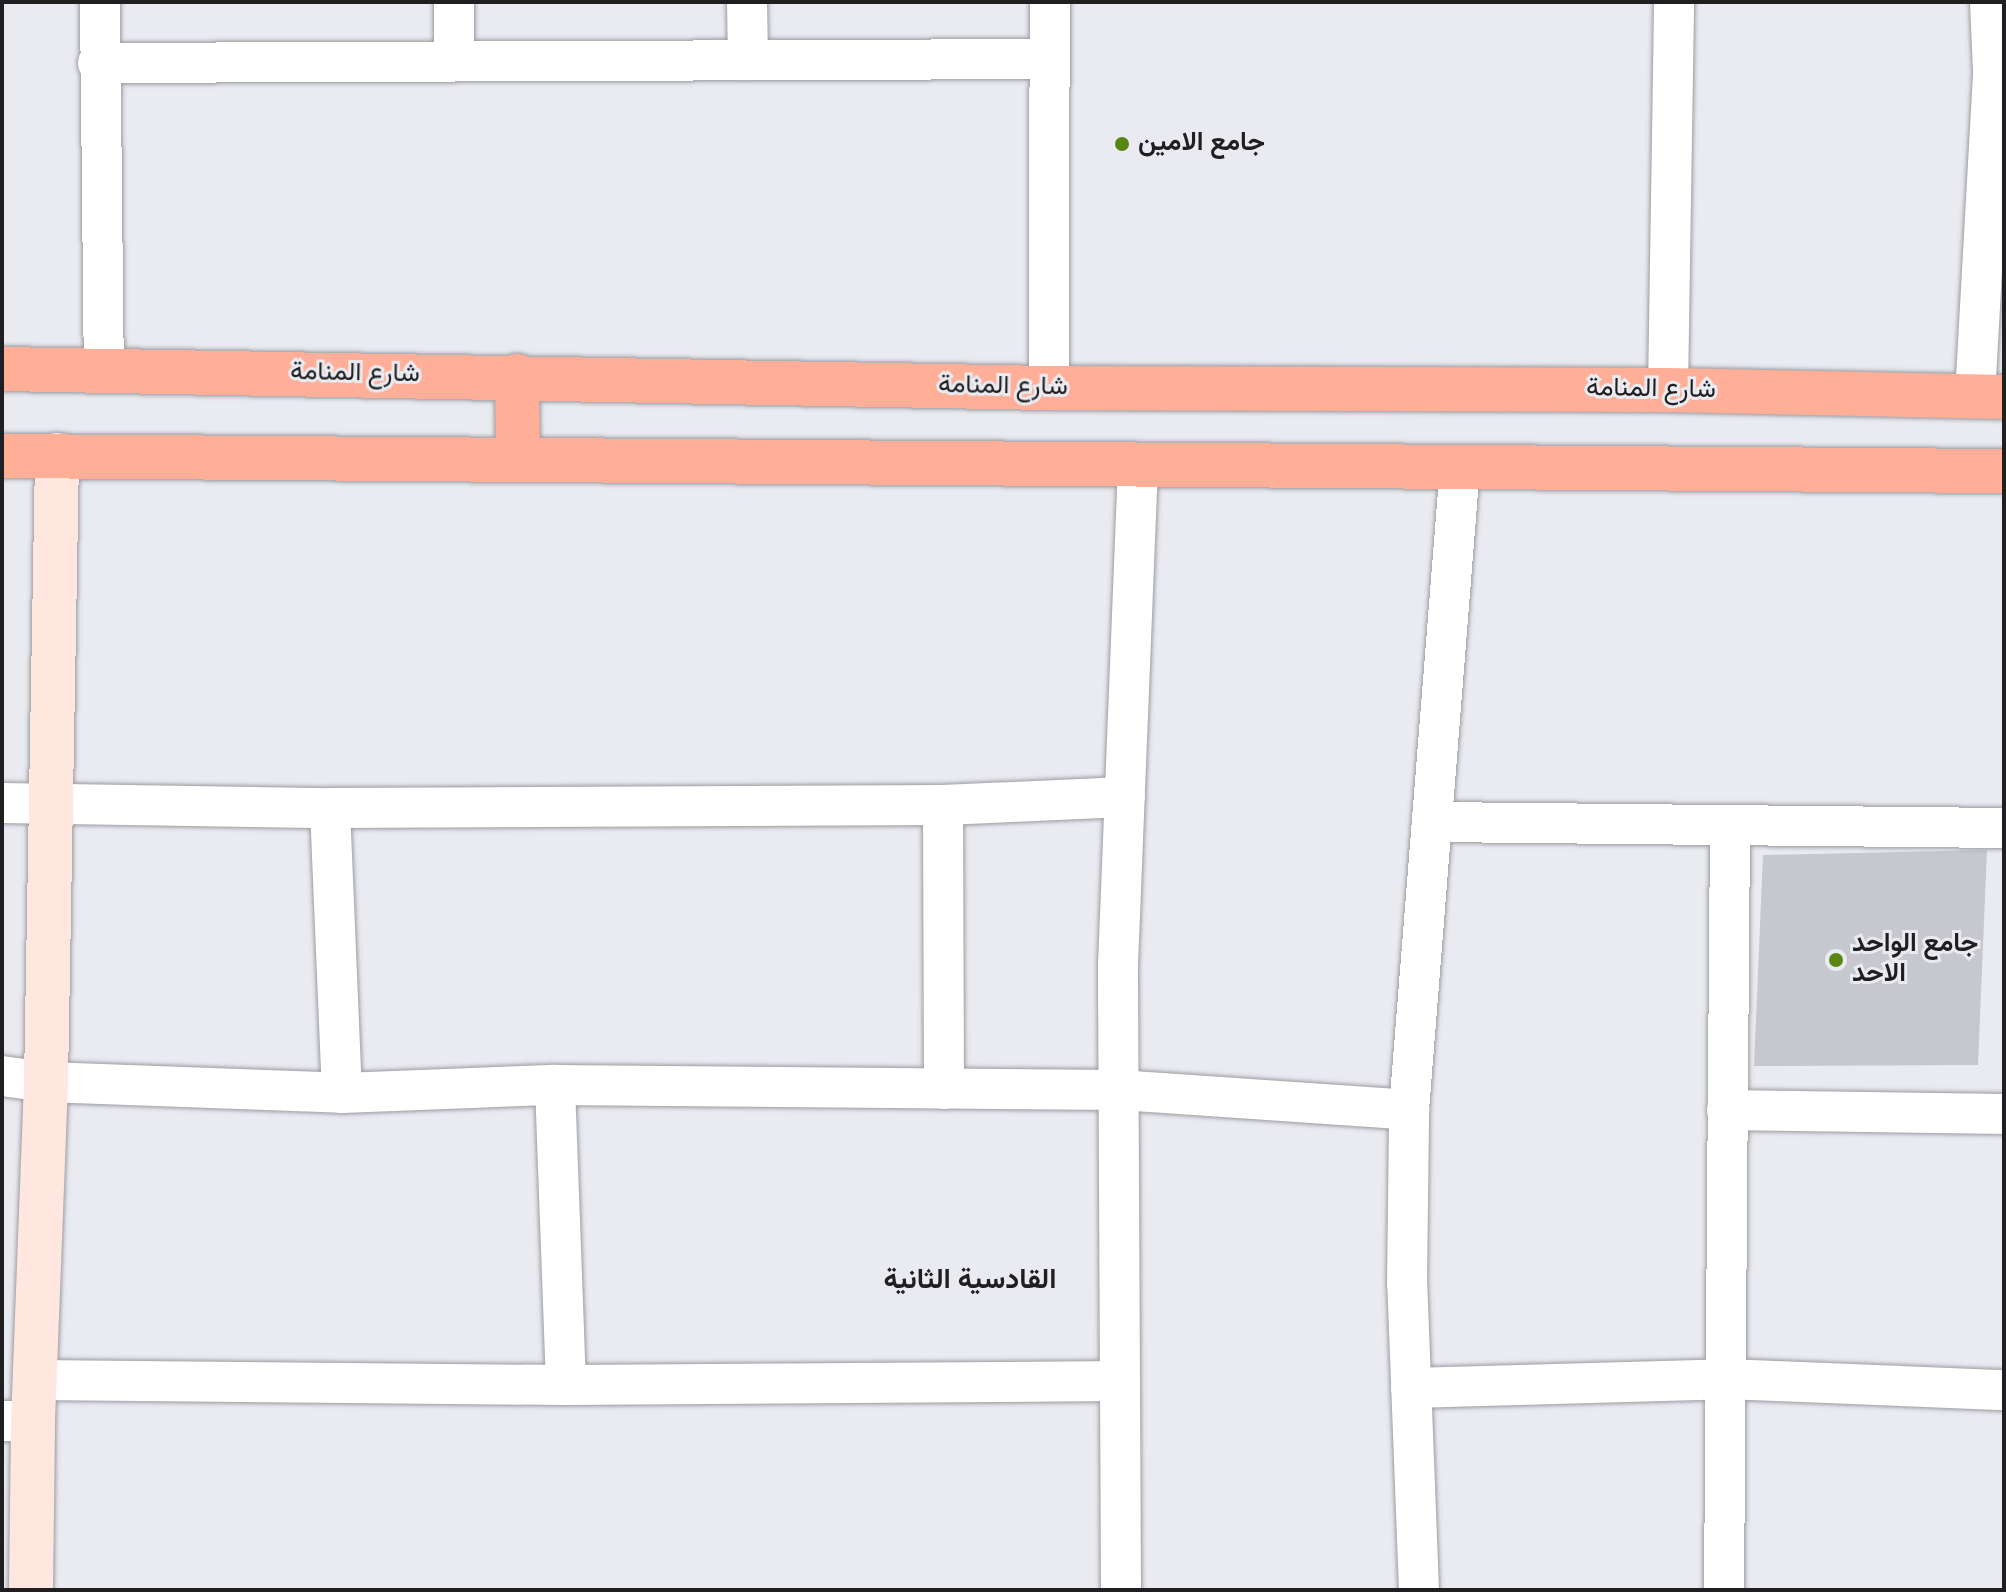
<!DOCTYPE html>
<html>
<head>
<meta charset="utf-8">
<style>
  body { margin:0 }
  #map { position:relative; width:2006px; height:1592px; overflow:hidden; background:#eaebf1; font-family:Overpass,Vazirmatn,sans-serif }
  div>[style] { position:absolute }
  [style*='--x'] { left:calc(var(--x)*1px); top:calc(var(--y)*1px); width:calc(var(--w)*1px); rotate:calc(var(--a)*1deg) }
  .building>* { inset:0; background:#c7c8ce }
  .roads { filter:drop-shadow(0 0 2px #9b9ca1) drop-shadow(0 0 2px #9b9ca1) }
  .street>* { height:40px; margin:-20px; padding:0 20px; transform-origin:20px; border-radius:20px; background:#fff }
  .secondary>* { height:44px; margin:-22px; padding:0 22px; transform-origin:22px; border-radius:22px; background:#ffe7e0 }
  .highway>* { height:44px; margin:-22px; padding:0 22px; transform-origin:22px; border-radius:22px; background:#ffae97 }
  .dots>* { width:22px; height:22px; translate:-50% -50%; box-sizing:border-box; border:4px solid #eaebf1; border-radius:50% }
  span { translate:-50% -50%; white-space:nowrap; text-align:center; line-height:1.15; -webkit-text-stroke:6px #eaebf1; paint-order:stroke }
  .poi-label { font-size:26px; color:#1f1f21; font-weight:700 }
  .left { translate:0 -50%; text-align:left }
  .street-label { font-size:26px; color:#1f1f21 }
  .neighbourhood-label { font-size:28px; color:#1f1f21; font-weight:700 }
  .frame { position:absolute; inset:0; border:4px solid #1f1f21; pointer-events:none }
</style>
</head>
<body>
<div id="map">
  <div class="building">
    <i style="clip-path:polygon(1987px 850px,1978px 1065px,1754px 1066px,1763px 855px)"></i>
  </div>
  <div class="roads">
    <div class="street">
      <i style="--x:100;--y:2;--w:368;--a:89.4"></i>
      <i style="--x:454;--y:2;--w:59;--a:90"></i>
      <i style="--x:747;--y:2;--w:58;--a:89"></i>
      <i style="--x:98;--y:63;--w:951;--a:-0.24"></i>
      <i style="--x:1049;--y:388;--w:386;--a:-89.9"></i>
      <i style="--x:1668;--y:390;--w:388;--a:-89.1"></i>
      <i style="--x:1975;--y:396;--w:325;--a:-86.8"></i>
      <i style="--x:1993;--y:71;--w:69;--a:-92.5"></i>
      <i style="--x:2;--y:803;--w:328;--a:0.9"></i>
      <i style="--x:330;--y:808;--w:613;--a:-0.28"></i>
      <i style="--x:943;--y:805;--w:182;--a:-2.5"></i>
      <i style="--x:943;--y:805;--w:284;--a:89.8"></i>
      <i style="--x:330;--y:808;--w:285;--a:87.6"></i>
      <i style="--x:1433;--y:822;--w:571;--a:0.6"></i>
      <i style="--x:2;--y:1076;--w:44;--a:7.8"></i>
      <i style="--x:46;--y:1082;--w:296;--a:2.1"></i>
      <i style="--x:342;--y:1093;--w:213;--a:-2.2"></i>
      <i style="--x:555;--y:1085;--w:564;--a:0.51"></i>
      <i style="--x:1119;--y:1090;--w:291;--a:3.9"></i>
      <i style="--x:555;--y:1085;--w:300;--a:87.9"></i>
      <i style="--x:1727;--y:1110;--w:277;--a:0.8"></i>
      <i style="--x:34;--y:1380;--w:532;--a:0.54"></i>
      <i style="--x:566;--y:1385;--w:554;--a:-0.41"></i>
      <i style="--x:1411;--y:1388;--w:315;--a:-1.6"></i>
      <i style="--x:1726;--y:1379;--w:278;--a:2.3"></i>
      <i style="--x:2;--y:1421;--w:31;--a:0"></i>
      <i style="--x:1121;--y:1590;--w:625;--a:-90.28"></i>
      <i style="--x:1118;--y:965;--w:501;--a:-87.71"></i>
      <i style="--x:1419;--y:1590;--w:306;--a:-92.2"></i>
      <i style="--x:1407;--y:1284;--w:174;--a:-89.3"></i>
      <i style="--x:1409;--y:1110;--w:646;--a:-85.47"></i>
      <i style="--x:1724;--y:1590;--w:763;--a:-89.55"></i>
    </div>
    <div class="secondary">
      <i style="--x:31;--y:1590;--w:169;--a:-89.3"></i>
      <i style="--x:33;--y:1421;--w:339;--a:-87.8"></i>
      <i style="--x:46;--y:1082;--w:627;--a:-88.99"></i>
    </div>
    <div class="highway">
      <i style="--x:2;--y:369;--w:1047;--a:1.04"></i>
      <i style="--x:1049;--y:388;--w:619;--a:0.19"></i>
      <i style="--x:1668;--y:390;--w:336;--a:1.2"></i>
      <i style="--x:517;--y:376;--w:81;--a:89.3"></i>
      <i style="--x:2;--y:456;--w:2002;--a:0.43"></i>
    </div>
  </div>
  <div class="dots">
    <i style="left:1122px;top:144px;background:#598512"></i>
    <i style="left:1836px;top:960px;background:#598512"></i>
  </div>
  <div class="poi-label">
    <span class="left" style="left:1138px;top:144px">جامع الامين</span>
    <span class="left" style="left:1852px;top:960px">جامع الواحد<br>الاحد</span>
  </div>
  <div class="street-label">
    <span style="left:355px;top:374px;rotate:1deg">شارع المنامة</span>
    <span style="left:1003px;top:387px;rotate:1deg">شارع المنامة</span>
    <span style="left:1651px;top:390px;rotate:1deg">شارع المنامة</span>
  </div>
  <div class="neighbourhood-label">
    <span style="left:970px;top:1281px">القادسية الثانية</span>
  </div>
  <div class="frame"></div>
</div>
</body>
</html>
